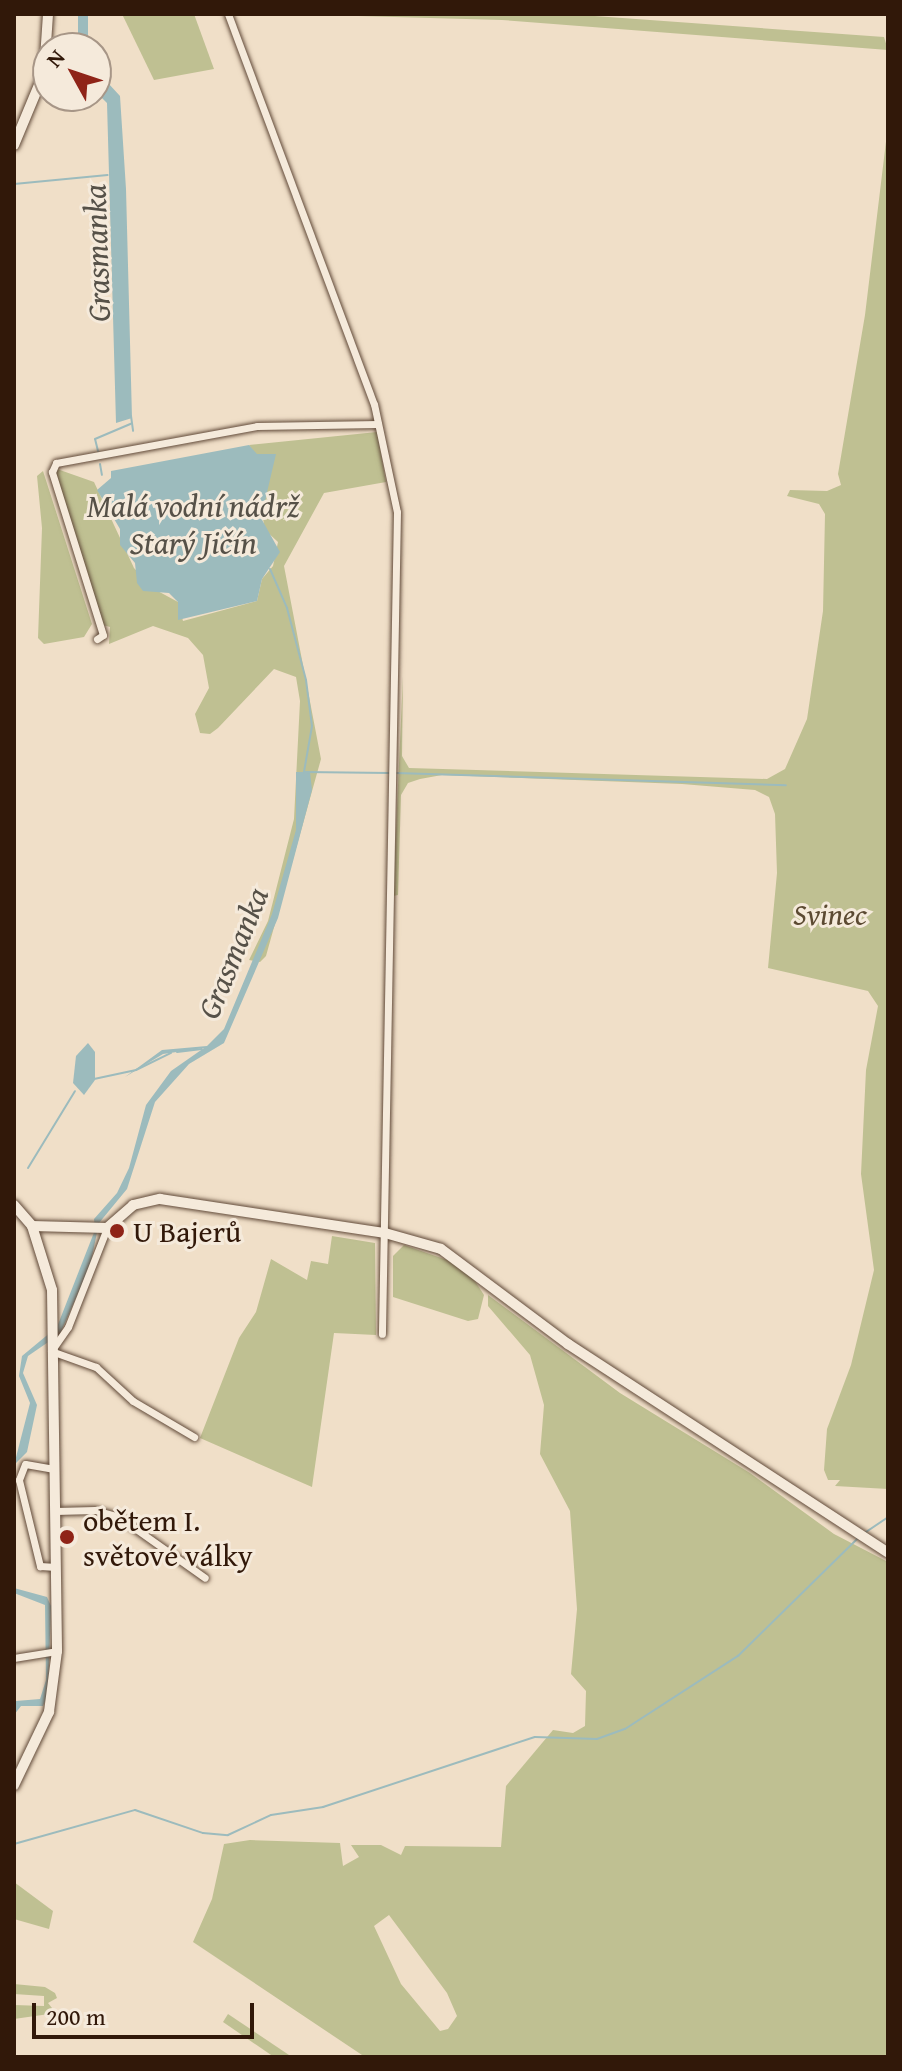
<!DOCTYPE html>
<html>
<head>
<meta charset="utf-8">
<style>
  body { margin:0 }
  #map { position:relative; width:902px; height:2071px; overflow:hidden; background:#f0dfc8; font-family:"Gentium Book Plus",serif }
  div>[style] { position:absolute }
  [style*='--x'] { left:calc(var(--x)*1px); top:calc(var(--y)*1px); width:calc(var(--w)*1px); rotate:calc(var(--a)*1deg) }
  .green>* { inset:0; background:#bfc092 }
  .water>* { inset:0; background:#9cbbbd }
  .stream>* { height:2px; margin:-1px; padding:0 1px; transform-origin:1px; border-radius:1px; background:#9cbbbd }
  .roads { filter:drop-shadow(0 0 2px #614a39) drop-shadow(0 0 2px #614a39) }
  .street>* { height:7px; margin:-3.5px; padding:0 3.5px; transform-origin:3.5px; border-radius:3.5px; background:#f5eadb }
  .secondary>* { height:10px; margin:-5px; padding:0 5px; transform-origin:5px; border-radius:5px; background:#f5eadb }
  .dots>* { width:22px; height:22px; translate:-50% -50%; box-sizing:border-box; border:4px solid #f5eadb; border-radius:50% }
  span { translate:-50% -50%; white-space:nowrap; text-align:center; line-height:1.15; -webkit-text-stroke:6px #f5eadb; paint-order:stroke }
  .park-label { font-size:30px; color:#5c4a32; font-style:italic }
  .poi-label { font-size:30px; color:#311809 }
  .left { translate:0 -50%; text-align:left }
  .water-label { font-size:32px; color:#565148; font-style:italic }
  .frame { position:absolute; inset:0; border:16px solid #311809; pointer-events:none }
  .north { position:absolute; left:32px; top:32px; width:80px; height:80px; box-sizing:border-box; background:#f5eadb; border:2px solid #a79687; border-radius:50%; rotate:310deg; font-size:22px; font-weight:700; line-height:32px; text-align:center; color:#311809 }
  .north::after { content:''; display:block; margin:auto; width:28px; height:36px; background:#8f2418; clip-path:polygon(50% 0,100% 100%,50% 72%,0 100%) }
  .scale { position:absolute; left:32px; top:2003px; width:222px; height:36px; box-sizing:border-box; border:4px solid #311809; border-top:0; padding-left:10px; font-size:24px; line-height:28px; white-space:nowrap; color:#311809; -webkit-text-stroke:6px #f5eadb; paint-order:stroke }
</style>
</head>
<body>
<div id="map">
  <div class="green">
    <i style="clip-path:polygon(122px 14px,194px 14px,214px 69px,154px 80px)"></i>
    <i style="clip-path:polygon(286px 14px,567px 14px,884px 37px,888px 50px,502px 20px)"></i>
    <i style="clip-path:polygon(888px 125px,888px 1489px,835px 1486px,840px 1480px,828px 1480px,824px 1470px,827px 1429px,851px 1365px,874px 1270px,861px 1174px,866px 1070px,878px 1006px,868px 991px,768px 968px,777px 873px,775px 814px,769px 797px,755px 790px,682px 784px,442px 775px,420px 779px,408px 783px,401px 795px,398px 895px,393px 896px,403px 676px,402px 756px,409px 768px,767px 779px,785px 769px,807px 719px,823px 611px,825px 514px,819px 504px,787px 496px,790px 490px,827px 491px,841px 485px,838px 474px,865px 315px)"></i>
    <i style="clip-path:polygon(377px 432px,386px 482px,324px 493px,284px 566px,321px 759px,266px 956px,260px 962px,249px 960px,268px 921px,294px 819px,300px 701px,296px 677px,274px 669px,218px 728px,210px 734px,200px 733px,195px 714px,209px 688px,203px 655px,188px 638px,153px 626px,109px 644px,110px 627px,103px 625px,55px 474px,57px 469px,94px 482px,134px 568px,154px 589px,178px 602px,183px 621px,257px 601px,262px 579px,273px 566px,278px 542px,265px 530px,261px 507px,270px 475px,249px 445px)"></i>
    <i style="clip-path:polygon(43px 471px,92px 624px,84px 637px,44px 644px,38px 638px,42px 528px,37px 476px)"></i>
    <i style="clip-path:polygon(332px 1236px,375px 1243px,376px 1335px,334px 1333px,312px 1487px,200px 1438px,239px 1338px,256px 1312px,271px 1259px,307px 1280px,311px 1261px,328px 1264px)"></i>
    <i style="clip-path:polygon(404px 1245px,447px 1260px,473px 1278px,484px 1295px,478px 1319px,468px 1321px,393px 1297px,393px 1256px)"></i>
    <i style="clip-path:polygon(evenodd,488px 1295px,620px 1393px,750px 1473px,834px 1534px,888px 1562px,888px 2057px,365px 2057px,193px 1942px,212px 1899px,224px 1844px,250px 1840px,340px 1843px,343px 1866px,359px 1857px,351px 1845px,381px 1845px,401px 1855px,405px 1846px,501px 1847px,506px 1786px,553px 1730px,573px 1733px,585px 1726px,586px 1691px,571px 1674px,577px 1609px,570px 1511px,540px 1454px,544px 1405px,530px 1355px,488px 1306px,488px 1295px,389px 1915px,447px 1993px,457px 2016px,448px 2029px,440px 2031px,401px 1984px,374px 1926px,389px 1915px)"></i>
    <i style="clip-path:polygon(14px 1882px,53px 1911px,49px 1929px,14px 1919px)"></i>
    <i style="clip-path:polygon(14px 1984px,45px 1987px,55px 1993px,57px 1998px,48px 2003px,56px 2013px,14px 2019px,14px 2005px,44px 2006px,44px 1996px,14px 1994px)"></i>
    <i style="clip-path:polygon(228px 2014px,292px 2057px,274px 2057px,223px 2022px)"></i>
  </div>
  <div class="water">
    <i style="clip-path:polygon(78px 14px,88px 14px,88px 48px,78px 48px)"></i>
    <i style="clip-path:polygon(96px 70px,120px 96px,126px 189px,132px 418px,116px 423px,107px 103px,96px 92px)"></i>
    <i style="clip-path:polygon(249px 445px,257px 454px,276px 454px,261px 518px,280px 552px,262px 579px,257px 601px,178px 620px,178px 602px,169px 593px,143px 591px,137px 583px,135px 563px,120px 545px,120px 529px,97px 490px,111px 478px,111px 471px)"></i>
    <i style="clip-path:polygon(296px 772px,310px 772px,312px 790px,278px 918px,224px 1043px,189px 1064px,155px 1102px,127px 1189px,99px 1223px,90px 1266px,60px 1334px,28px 1356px,23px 1373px,37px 1405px,27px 1452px,14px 1465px,30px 1403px,19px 1376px,22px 1356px,57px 1327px,95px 1230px,94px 1219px,117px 1193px,129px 1168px,146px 1105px,171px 1071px,204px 1048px,163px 1054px,125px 1077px,162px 1050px,207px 1046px,224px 1029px,272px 914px,296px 830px)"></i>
    <i style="clip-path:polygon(88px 1043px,95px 1052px,95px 1080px,84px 1095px,73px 1083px,76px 1056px)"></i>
    <i style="clip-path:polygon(14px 1588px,47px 1597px,51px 1606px,48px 1694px,43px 1706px,21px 1706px,14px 1715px,16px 1701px,40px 1699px,46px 1680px,45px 1605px,14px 1593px)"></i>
  </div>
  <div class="stream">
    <i style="--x:14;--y:184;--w:94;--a:-5.5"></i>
    <i style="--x:131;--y:416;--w:15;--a:82"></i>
    <i style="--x:98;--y:451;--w:12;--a:-104"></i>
    <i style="--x:95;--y:439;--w:39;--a:-23"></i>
    <i style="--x:100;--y:464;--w:11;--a:80"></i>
    <i style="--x:270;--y:569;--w:43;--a:66.4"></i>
    <i style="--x:287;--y:608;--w:74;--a:75.2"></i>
    <i style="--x:306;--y:680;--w:46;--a:82.6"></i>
    <i style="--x:312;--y:726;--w:47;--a:99.9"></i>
    <i style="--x:304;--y:772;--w:85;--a:0.7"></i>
    <i style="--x:396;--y:773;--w:390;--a:1.8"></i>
    <i style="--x:177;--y:1052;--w:25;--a:-7"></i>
    <i style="--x:94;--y:1079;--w:43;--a:-12.1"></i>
    <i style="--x:136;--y:1070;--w:39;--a:-26"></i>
    <i style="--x:28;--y:1168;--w:90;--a:-58.6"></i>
    <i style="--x:863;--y:1534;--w:30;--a:-34"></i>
    <i style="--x:14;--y:1844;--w:126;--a:-15.7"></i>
    <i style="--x:135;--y:1810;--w:72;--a:18.7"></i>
    <i style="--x:203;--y:1833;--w:25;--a:5"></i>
    <i style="--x:228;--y:1835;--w:47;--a:-24.9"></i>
    <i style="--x:271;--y:1815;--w:53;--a:-8.7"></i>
    <i style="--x:323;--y:1807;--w:223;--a:-18.3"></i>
    <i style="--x:535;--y:1737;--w:62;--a:1.8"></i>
    <i style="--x:597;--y:1739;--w:30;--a:-20"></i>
    <i style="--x:625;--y:1729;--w:135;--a:-32.9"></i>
    <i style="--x:738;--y:1656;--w:168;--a:-44.5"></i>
  </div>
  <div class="roads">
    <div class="street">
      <i style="--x:228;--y:14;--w:416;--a:69.5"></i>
      <i style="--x:374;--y:404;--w:110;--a:78"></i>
      <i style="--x:397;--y:512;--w:822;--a:91.05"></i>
      <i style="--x:97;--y:639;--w:7;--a:-34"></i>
      <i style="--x:103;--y:635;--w:171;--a:-107.4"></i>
      <i style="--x:52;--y:472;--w:10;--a:-66"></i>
      <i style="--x:56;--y:463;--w:204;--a:-10.4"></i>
      <i style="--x:257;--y:426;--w:121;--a:-0.9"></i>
      <i style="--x:107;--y:1228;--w:106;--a:111.5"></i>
      <i style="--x:68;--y:1327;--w:29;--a:125"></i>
      <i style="--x:51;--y:1351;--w:48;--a:19.6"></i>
      <i style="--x:96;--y:1367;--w:50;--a:42.6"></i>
      <i style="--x:133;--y:1401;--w:71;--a:30.5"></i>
      <i style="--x:54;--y:1469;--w:29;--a:-170"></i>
      <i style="--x:25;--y:1464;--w:17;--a:111"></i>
      <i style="--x:19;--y:1480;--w:89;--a:76.3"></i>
      <i style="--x:40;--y:1566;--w:16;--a:4"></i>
      <i style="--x:55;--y:1511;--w:40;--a:-1.4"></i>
      <i style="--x:95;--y:1510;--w:25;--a:16"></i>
      <i style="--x:119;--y:1517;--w:105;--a:35.3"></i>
      <i style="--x:14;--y:1658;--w:44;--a:-9.2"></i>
    </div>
    <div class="secondary">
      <i style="--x:14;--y:145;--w:78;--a:-67.4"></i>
      <i style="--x:44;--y:73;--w:59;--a:-86.1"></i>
      <i style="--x:14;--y:1205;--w:28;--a:49"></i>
      <i style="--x:32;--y:1226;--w:67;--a:72.6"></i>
      <i style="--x:52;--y:1290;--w:361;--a:89.2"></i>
      <i style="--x:57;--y:1651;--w:62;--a:97.5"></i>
      <i style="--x:49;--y:1712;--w:81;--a:115.6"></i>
      <i style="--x:32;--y:1226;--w:75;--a:1.5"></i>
      <i style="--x:107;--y:1228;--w:35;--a:-41"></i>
      <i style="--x:133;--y:1205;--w:28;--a:-13"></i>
      <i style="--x:160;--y:1199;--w:228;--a:8.6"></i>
      <i style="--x:385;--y:1233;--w:58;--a:15.9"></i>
      <i style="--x:441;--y:1249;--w:159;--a:36.8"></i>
      <i style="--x:568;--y:1344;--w:382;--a:33.1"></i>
    </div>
  </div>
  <div class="dots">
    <i style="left:117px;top:1231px;background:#8f2418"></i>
    <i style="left:67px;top:1537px;background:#8f2418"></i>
  </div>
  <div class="park-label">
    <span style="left:830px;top:914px">Svinec</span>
  </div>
  <div class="poi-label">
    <span class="left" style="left:133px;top:1231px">U Bajerů</span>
    <span class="left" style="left:83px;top:1537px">obětem I.<br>světové války</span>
  </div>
  <div class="water-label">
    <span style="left:97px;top:253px;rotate:-92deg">Grasmanka</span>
    <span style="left:193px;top:525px">Malá vodní nádrž<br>Starý Jičín</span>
    <span style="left:233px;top:953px;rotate:-68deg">Grasmanka</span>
  </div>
  <div class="frame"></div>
  <div class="north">N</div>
  <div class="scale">200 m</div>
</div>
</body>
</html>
